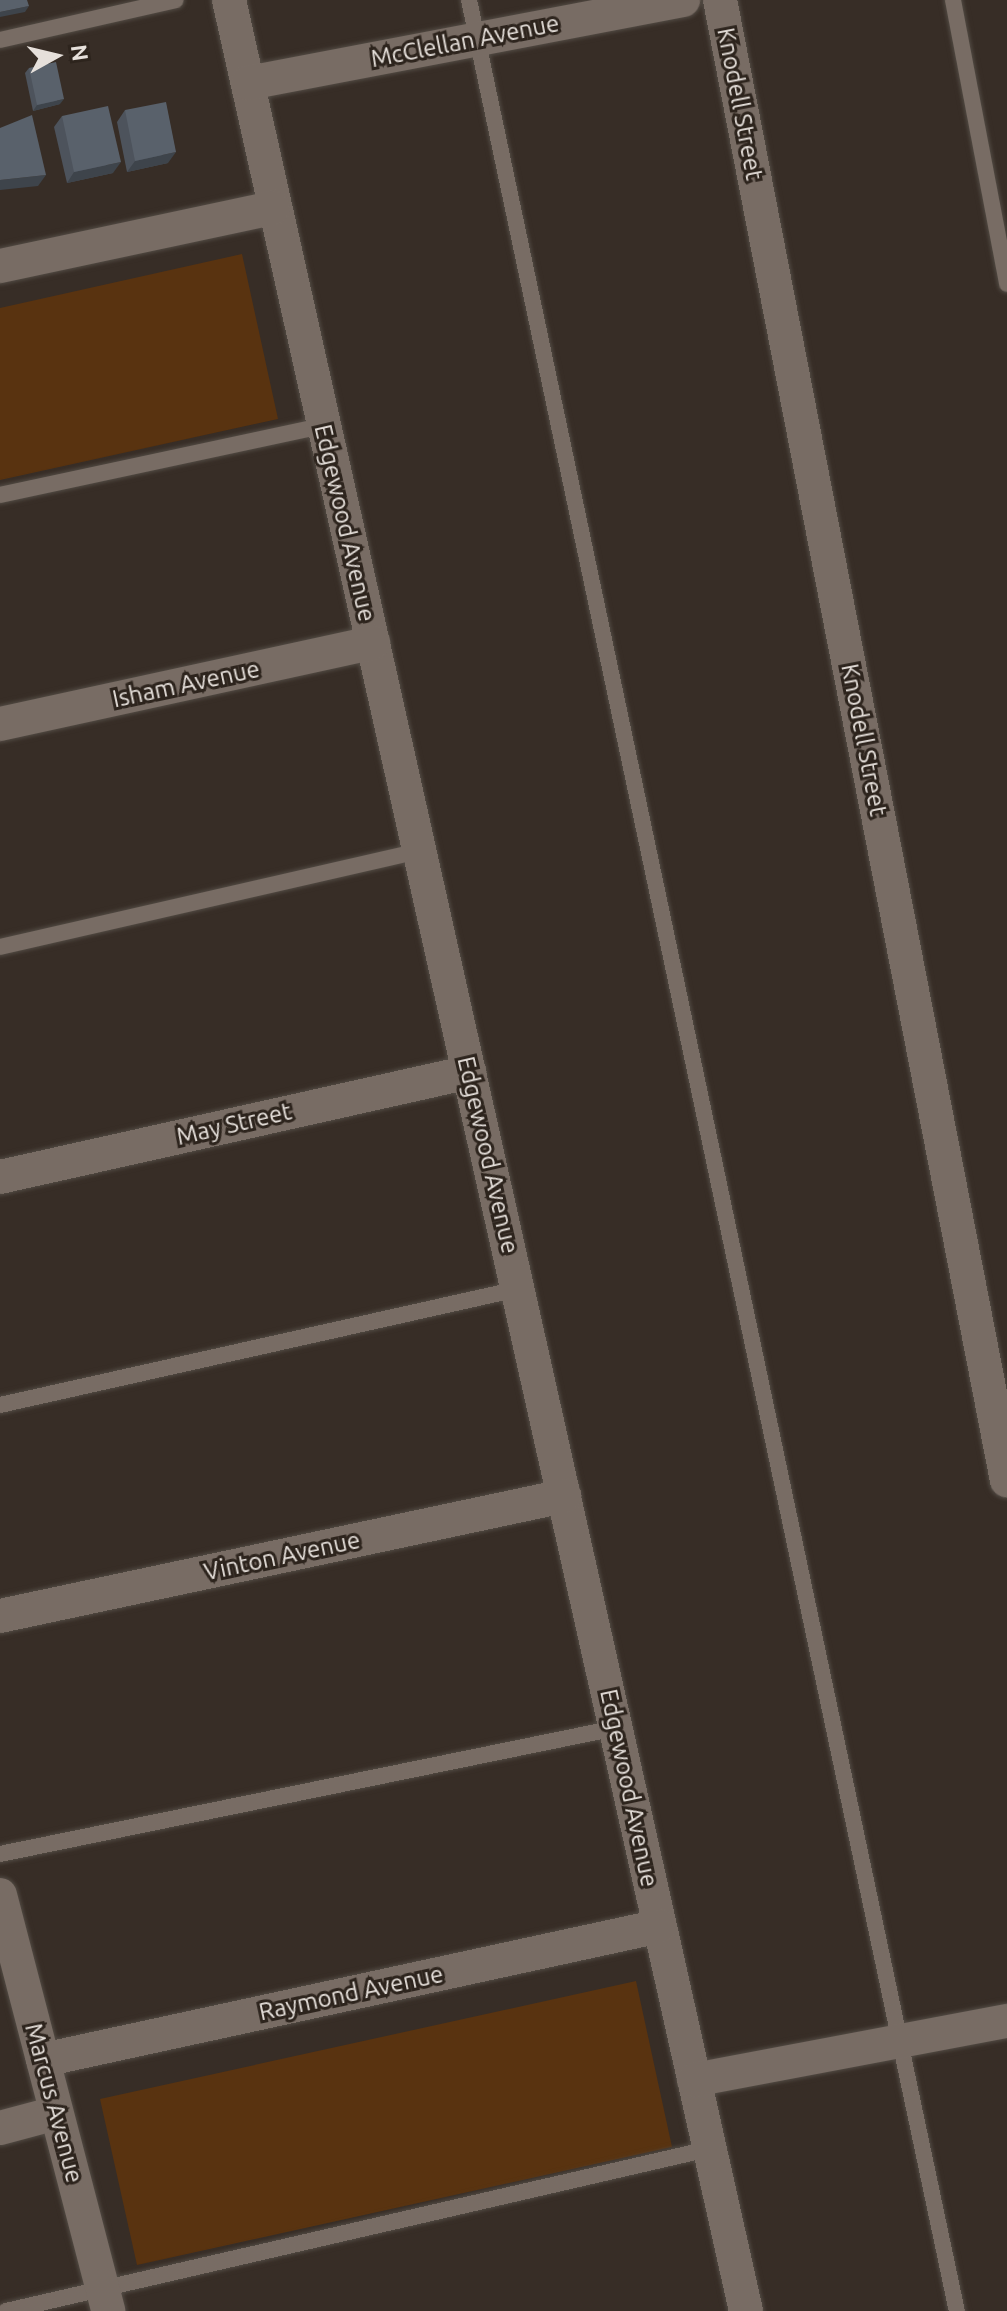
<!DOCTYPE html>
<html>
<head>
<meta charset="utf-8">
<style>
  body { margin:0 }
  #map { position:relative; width:1007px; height:2311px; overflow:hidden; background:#372d26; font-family:Ubuntu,sans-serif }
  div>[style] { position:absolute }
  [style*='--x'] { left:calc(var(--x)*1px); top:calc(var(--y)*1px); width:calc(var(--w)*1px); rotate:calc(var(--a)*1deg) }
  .green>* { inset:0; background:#593310 }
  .roads { filter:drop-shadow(0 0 2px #524b44) drop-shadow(0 0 2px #524b44) }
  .lane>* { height:16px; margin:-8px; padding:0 8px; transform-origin:8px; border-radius:8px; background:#786c64 }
  .street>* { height:34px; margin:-17px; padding:0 17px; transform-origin:17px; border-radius:17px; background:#786c64 }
  .wall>* { inset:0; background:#4d535c }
  .shaded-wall>* { inset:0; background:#3e444b }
  .building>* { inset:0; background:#59616b }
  span { translate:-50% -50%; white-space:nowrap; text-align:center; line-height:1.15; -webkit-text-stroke:6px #2d241d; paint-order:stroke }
  .street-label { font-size:24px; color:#e6e0db }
  .north { position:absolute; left:16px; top:16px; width:80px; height:80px; -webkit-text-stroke:6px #2d241d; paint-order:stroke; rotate:82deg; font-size:22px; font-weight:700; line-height:32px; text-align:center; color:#e6e0db }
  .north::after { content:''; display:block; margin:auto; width:28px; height:36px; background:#e6e0db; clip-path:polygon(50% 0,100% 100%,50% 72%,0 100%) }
</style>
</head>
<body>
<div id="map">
  <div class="green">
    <i style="clip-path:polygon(242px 254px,278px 419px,0 480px,0 308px)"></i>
    <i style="clip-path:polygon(636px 1981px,672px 2147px,137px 2265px,100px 2099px)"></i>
  </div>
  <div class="roads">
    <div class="lane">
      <i style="--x:469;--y:0;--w:2362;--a:78.08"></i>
      <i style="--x:953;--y:0;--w:289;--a:79.2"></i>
      <i style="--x:0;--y:40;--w:180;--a:-12.8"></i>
      <i style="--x:0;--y:495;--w:330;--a:-12.1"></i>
      <i style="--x:0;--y:947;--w:430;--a:-12.9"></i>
      <i style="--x:0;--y:1405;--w:531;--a:-12.62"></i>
      <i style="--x:0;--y:1854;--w:629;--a:-11.56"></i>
      <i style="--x:6;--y:2311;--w:721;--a:-12.98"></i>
    </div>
    <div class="street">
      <i style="--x:229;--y:0;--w:2368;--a:77.39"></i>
      <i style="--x:720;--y:0;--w:1508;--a:79.03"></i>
      <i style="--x:248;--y:83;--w:443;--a:-10.8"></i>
      <i style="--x:0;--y:266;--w:279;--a:-12"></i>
      <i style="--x:0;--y:724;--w:382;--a:-12.3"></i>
      <i style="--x:0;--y:1177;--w:481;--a:-12.6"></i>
      <i style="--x:0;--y:1616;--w:577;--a:-12.01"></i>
      <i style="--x:0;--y:1895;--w:430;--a:75.4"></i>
      <i style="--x:43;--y:2060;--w:631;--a:-12.25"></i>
      <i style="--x:694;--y:2080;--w:319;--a:-10.7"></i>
      <i style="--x:0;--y:2128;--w:58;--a:-15"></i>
    </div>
  </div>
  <div class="wall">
    <i style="clip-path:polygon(29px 68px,60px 104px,33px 111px,25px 73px)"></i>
    <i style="clip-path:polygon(125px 110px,168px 163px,127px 172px,117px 122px)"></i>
    <i style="clip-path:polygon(62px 116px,113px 173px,67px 183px,54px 127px)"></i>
  </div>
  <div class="shaded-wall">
    <i style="clip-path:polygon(29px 6px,25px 12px,0 17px,0 12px)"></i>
    <i style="clip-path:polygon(64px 99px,60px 104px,33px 111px,37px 105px)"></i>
    <i style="clip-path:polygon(176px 152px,168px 163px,127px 172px,135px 161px)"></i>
    <i style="clip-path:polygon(121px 162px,113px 173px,67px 183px,74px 172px)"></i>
    <i style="clip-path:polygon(46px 175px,38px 186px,0 190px,0 180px)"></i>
  </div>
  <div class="building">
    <i style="clip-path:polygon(0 0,27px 0,29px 6px,0 12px)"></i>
    <i style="clip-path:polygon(56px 62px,64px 99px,37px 105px,29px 68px)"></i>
    <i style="clip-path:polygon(166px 102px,176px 152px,135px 161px,125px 110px)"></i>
    <i style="clip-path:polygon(108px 106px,121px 162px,74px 172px,62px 116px)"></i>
    <i style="clip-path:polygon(32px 115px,46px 175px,0 180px,0 128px)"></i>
  </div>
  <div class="street-label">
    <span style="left:465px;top:41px;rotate:-11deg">McClellan Avenue</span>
    <span style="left:740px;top:104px;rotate:79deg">Knodell Street</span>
    <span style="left:345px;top:523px;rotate:77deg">Edgewood Avenue</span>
    <span style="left:186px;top:684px;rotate:-12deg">Isham Avenue</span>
    <span style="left:864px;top:740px;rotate:79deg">Knodell Street</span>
    <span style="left:234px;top:1124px;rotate:-13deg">May Street</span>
    <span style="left:488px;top:1155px;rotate:77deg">Edgewood Avenue</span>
    <span style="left:282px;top:1556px;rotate:-12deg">Vinton Avenue</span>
    <span style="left:629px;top:1788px;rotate:78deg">Edgewood Avenue</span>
    <span style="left:351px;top:1993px;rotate:-12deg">Raymond Avenue</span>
    <span style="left:54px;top:2103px;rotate:75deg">Marcus Avenue</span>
  </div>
  <div class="north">N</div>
</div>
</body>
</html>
